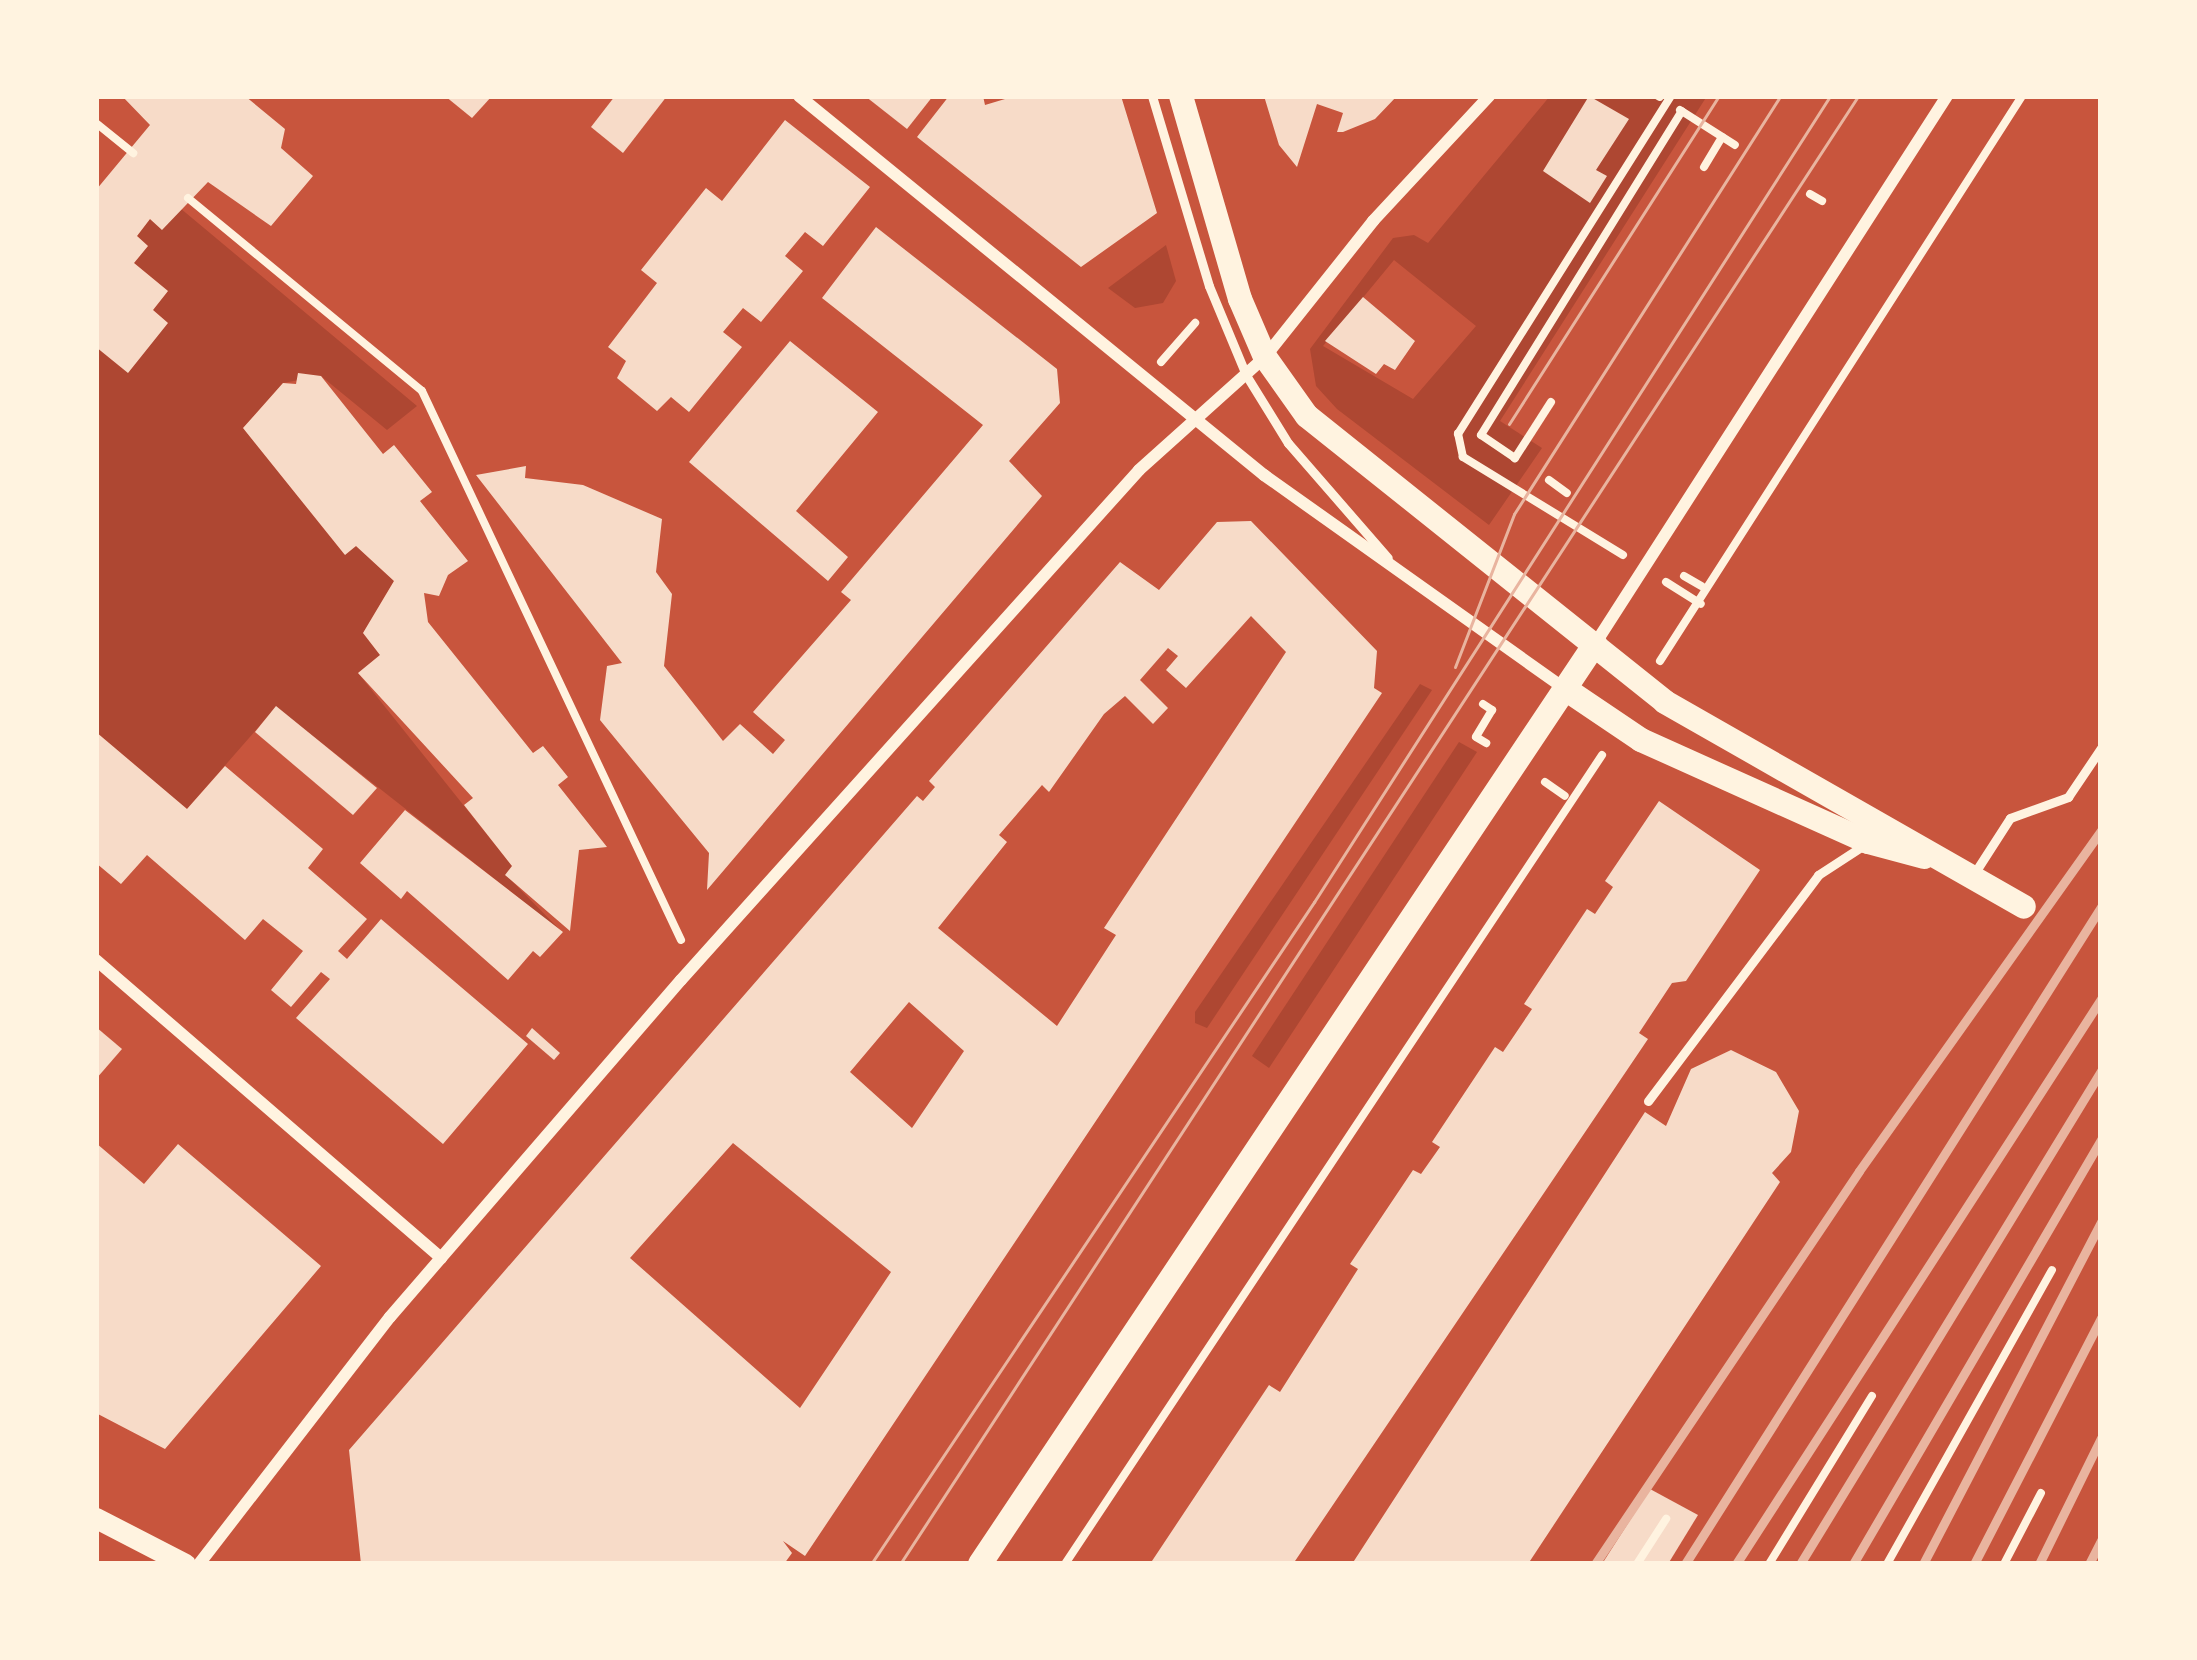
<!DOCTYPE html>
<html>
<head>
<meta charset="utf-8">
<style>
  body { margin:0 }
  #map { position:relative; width:2197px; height:1660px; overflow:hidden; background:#c8553d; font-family:Poppins,sans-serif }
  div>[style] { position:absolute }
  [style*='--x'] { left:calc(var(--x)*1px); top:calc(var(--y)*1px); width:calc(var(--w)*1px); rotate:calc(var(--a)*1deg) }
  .green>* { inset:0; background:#ae4732 }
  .building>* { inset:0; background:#f7dbc8 }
  .path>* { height:8px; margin:-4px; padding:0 4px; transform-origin:4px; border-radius:4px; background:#fff3e0 }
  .service>* { height:9px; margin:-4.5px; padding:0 4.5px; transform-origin:4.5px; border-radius:4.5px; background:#fff3e0 }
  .minor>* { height:12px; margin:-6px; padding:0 6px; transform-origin:6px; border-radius:6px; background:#fff3e0 }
  .tertiary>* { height:21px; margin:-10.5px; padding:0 10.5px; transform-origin:10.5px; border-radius:10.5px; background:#fff3e0 }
  .secondary>* { height:24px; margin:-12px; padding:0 12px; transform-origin:12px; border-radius:12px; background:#fff3e0 }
  .tram>* { height:3px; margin:-1.5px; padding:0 1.5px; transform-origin:1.5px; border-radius:1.5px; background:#e9b49f }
  .rail>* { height:9px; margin:-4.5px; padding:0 4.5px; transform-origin:4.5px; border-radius:4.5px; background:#e9b49f }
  span { translate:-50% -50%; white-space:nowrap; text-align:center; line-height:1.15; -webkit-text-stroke:12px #fff3e0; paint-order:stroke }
  .frame { position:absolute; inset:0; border:99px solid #fff3e0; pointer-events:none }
</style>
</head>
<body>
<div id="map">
  <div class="green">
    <i style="clip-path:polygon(evenodd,1550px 96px,1707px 96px,1500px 421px,1542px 448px,1489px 525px,1337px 409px,1316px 386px,1310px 349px,1393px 238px,1414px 235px,1428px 243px,1550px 96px,1394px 260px,1476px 326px,1413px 399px,1323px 346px,1394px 260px)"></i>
    <i style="clip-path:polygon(180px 208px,417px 406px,387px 430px,321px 376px,283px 383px,243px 428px,344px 554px,356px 546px,394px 581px,363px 633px,380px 655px,358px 673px,512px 866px,506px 875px,562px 932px,276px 707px,187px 809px,96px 732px,96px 347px,168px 323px,153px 310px,168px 291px,134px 263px,148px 246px,137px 236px,150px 219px,162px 229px)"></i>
    <i style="clip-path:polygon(1166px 245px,1176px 281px,1163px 303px,1135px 308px,1108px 288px)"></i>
    <i style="clip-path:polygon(1420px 684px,1432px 690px,1207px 1028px,1195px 1023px,1195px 1012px)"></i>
    <i style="clip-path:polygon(1459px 742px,1477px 752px,1269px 1068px,1252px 1056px)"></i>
  </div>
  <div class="building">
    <i style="clip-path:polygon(122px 96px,245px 96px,285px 129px,281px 148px,313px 176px,271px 226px,208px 182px,162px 230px,150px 219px,137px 236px,148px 246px,134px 263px,168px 291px,153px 310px,168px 323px,128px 373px,96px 347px,96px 190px,150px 125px)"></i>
    <i style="clip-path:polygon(445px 96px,492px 96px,472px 118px)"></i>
    <i style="clip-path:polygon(615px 96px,667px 96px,623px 153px,591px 127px)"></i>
    <i style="clip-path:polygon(865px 96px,933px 96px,907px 129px)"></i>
    <i style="clip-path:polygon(949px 96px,983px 96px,985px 105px,1015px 96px,1121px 96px,1157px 213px,1081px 267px,917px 137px)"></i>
    <i style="clip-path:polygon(1264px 96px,1397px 96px,1375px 119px,1343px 132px,1337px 132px,1343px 113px,1317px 104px,1297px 167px,1279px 145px)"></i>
    <i style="clip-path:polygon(1589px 96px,1629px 119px,1596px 170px,1607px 176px,1590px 203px,1543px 171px)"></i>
    <i style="clip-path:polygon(785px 120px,870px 187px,823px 246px,805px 232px,785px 256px,803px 271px,761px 322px,743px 308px,723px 332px,742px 347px,689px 412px,671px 397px,657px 411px,617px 378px,626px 361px,608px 347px,657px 283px,641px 270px,706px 188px,722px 201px)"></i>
    <i style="clip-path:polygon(876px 227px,1057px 369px,1060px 403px,1009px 461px,1042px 496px,707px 890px,709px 853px,600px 720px,607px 666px,622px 663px,476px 475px,526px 466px,525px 478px,583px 485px,662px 519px,656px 572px,672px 594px,664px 666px,723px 741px,740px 724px,773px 754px,785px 740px,753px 712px,851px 600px,841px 592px,983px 425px,822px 298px)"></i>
    <i style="clip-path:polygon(1363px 297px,1415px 341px,1395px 370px,1384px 364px,1376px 374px,1325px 341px)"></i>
    <i style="clip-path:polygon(790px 341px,878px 412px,796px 511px,848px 557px,828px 581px,689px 462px)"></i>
    <i style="clip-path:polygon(298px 373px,321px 376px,383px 454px,394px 445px,432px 492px,420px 501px,468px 561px,448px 575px,439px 596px,424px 593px,428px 622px,533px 753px,543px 746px,568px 777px,558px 785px,607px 847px,579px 850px,570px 931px,505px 875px,512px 866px,464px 805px,473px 798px,358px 673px,380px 655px,363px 633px,394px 581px,356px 546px,345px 555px,243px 428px,283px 383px,296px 384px)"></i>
    <i style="clip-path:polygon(evenodd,1251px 521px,1377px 651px,1374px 688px,1382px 693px,805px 1556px,783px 1541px,792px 1553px,784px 1564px,361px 1564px,349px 1450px,917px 796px,923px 801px,935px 787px,929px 781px,1120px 562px,1159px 590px,1217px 522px,1251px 521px,1251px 616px,1286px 652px,1104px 928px,1116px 935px,1057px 1026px,938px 928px,1007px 842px,999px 835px,1042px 785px,1049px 792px,1104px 714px,1125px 696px,1153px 724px,1168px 708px,1140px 680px,1168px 648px,1178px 656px,1166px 670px,1186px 688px,1251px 616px,1251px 521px,909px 1002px,964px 1051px,912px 1128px,850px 1072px,909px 1002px,1251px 521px,733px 1143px,891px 1272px,800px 1408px,630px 1258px,733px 1143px)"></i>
    <i style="clip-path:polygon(276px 706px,377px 788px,353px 815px,255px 732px)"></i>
    <i style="clip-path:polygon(96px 732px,187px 809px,225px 766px,323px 849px,308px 868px,367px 919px,338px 951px,347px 959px,381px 919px,528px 1044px,443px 1144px,296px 1018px,330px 979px,321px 972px,291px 1007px,271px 990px,303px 951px,263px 919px,245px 940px,147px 855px,121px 884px,96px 863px)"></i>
    <i style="clip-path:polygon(1659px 801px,1760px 870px,1686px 981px,1672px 983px,1639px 1033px,1648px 1039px,1293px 1564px,1150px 1564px,1269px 1385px,1280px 1392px,1358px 1269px,1350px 1264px,1413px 1170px,1421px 1174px,1440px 1147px,1432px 1142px,1495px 1047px,1503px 1052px,1532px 1009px,1524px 1004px,1587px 909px,1595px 914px,1613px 887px,1605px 881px)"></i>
    <i style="clip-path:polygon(405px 810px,563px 932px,540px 957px,533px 951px,508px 980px,407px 891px,401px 899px,360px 863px)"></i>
    <i style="clip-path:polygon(96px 1027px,122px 1049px,96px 1079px)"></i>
    <i style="clip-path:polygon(532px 1028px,560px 1053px,554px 1060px,526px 1036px)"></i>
    <i style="clip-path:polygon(1731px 1050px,1776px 1072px,1799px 1111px,1791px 1152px,1772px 1173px,1780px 1182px,1528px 1564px,1352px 1564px,1645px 1112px,1666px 1126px,1691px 1069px)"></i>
    <i style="clip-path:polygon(96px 1143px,144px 1184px,178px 1144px,321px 1266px,165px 1449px,96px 1413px)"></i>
    <i style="clip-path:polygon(1650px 1489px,1698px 1515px,1668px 1564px,1602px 1564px)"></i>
  </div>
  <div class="path">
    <i style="--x:1658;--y:96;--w:2;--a:27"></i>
    <i style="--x:1680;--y:110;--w:65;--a:32.5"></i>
    <i style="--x:96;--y:123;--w:48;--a:39"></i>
    <i style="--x:1704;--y:167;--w:35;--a:-59"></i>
    <i style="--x:1810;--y:194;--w:14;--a:30"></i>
    <i style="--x:188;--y:198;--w:303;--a:39.5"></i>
    <i style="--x:422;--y:391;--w:607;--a:64.74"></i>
    <i style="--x:1161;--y:362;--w:52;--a:-48.9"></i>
    <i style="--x:1551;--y:402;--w:67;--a:122.7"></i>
    <i style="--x:1515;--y:458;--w:41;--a:-145.9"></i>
    <i style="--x:1481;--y:435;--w:381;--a:-58.2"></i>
    <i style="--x:1549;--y:480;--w:22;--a:36"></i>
    <i style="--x:1623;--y:555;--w:188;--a:-148.5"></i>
    <i style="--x:1463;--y:457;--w:24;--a:-102"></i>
    <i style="--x:1458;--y:434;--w:400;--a:-57.8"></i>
    <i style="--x:1684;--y:576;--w:20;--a:30"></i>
    <i style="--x:1666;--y:582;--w:41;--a:32.2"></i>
    <i style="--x:1660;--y:661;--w:671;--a:-57.35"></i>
    <i style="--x:1483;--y:704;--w:11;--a:34"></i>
    <i style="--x:1492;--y:710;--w:31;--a:121"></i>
    <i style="--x:1476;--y:737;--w:12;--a:31"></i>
    <i style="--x:1545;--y:782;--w:24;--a:35"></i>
    <i style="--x:1065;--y:1564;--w:971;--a:-56.42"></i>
    <i style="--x:1637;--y:1564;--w:54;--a:-57.2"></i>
    <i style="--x:1769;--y:1564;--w:197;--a:-58.5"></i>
    <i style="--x:1887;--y:1564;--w:337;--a:-60.7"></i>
    <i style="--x:2004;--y:1564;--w:80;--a:-62.5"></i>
  </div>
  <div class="service">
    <i style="--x:1152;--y:96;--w:198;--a:73.3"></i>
    <i style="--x:1209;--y:286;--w:96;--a:67.4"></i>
    <i style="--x:1246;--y:375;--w:80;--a:58.3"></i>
    <i style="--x:1288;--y:443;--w:152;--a:49"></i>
    <i style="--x:1972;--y:877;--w:70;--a:-57.2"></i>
    <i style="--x:2010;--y:818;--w:62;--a:-19.9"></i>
    <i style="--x:2068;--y:797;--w:59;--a:-56"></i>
    <i style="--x:1648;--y:1101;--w:283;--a:-53"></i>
    <i style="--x:1818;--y:875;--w:55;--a:-33.1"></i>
  </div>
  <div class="minor">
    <i style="--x:799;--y:96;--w:600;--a:39.18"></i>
    <i style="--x:1264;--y:475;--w:368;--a:35.4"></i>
    <i style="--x:1595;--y:644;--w:651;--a:-57.29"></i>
    <i style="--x:96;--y:960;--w:456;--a:40.8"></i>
    <i style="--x:199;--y:1564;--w:312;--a:-52.3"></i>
    <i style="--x:390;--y:1317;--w:445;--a:-49.2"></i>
    <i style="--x:681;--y:980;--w:685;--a:-48.07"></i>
    <i style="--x:1139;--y:470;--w:169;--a:-41.9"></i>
    <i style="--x:1265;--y:357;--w:174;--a:-51.5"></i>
    <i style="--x:1373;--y:221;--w:171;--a:-47.1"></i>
  </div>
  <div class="tertiary">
    <i style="--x:96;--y:1518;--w:100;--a:27.3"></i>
  </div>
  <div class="secondary">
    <i style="--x:1181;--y:96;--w:211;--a:73.8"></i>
    <i style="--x:1240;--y:299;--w:63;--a:66.7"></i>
    <i style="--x:1265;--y:357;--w:72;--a:54.6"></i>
    <i style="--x:1307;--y:416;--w:458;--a:38.6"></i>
    <i style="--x:1665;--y:702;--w:413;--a:29.7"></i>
    <i style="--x:1564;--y:688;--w:93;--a:34"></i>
    <i style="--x:1641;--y:740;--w:249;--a:24.2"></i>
    <i style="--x:1868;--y:842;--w:58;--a:15"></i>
    <i style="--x:980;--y:1564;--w:1107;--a:-56.24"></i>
  </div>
  <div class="tram">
    <i style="--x:1509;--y:424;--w:389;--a:-57.4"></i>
    <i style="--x:1455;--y:667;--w:164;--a:-68.9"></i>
    <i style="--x:1514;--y:514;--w:495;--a:-57.5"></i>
    <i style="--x:871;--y:1564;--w:797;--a:-56.21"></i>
    <i style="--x:1314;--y:902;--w:957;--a:-57.37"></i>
    <i style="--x:900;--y:1564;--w:1753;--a:-56.87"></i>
  </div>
  <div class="rail">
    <i style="--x:1595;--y:1564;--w:473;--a:-56.1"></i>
    <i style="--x:1859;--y:1171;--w:418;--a:-54.6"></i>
    <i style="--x:1685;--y:1564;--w:778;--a:-57.66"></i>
    <i style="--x:1736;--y:1564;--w:673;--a:-57.14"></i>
    <i style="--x:1800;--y:1564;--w:578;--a:-58.59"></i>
    <i style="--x:1853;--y:1564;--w:492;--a:-59.7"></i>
    <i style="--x:1923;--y:1564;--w:386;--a:-62.5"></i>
    <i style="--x:1974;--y:1564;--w:277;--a:-62.7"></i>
    <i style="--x:2039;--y:1564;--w:140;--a:-63.8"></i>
    <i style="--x:2089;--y:1564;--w:27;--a:-63"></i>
  </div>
  <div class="frame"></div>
</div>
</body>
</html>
